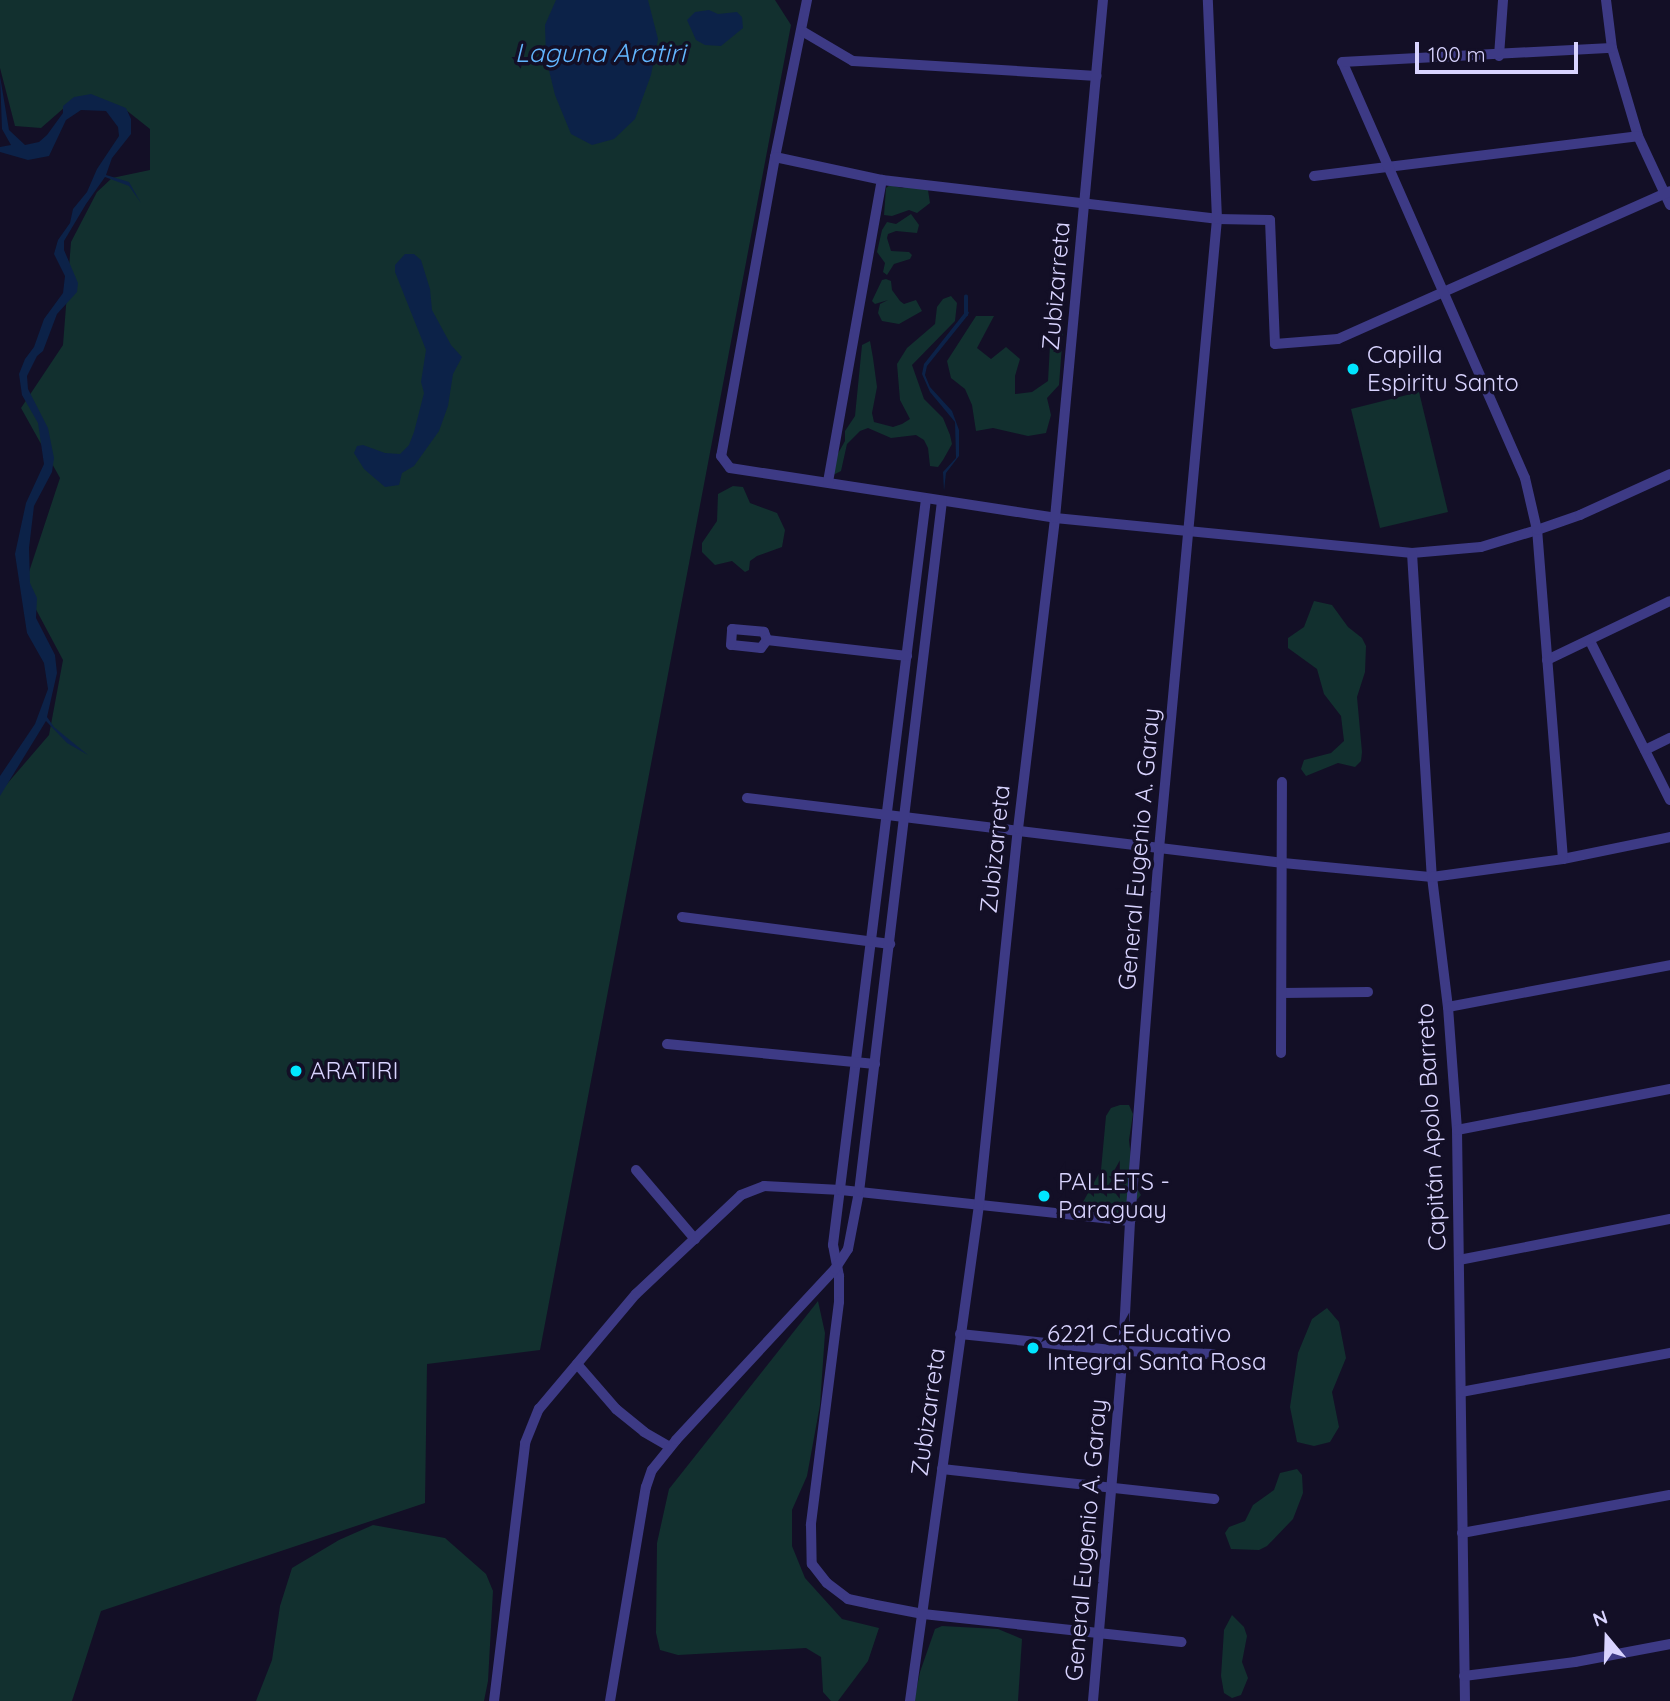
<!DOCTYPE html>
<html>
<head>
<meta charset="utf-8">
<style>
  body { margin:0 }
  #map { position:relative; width:1670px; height:1701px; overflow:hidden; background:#130f26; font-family:Quicksand,sans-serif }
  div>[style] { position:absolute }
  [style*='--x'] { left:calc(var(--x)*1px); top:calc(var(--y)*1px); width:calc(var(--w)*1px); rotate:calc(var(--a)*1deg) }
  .green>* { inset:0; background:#12302f }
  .water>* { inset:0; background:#0c2248 }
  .stream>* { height:3.5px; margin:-1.75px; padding:0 1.75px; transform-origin:1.75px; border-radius:1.75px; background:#0c2248 }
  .minor>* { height:10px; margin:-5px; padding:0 5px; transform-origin:5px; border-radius:5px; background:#3d3a85 }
  .dots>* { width:19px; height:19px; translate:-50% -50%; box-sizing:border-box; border:4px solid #130f26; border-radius:50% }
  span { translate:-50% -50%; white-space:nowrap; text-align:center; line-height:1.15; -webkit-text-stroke:7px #130f26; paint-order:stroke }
  .street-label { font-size:24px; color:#d9d4ff }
  .poi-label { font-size:24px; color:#d9d4ff }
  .left { translate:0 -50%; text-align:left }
  .water-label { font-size:26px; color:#62b6ff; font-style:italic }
  .north { position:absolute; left:1572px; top:1603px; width:70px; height:70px; -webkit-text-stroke:5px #130f26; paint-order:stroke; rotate:341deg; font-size:19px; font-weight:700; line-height:28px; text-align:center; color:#d9d4ff }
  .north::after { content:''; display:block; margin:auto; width:24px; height:32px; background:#d9d4ff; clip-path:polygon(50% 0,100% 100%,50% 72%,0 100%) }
  .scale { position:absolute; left:1415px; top:42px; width:163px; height:32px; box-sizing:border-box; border:4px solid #d9d4ff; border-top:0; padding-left:9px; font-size:21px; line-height:24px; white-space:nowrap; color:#d9d4ff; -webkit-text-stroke:5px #130f26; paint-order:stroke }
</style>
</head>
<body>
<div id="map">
  <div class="green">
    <i style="clip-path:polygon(0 0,775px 0,791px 25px,540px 1350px,427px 1364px,425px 1503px,101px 1611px,72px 1701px,0 1701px,0 792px,49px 735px,63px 660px,24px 587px,60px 478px,21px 408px,63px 345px,71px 242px,97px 192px,112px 178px,150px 170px,150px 129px,126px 110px,65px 107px,41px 128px,15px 126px,0 68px)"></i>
    <i style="clip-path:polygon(890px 185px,902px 188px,911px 185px,928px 190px,930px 203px,917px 213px,909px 210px,892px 216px,884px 215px,886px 188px)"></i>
    <i style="clip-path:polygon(911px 214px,919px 225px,917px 233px,896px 231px,888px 234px,887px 238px,891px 251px,909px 252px,912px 255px,910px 259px,894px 264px,887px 275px,883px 272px,885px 263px,877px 252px,882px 230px,887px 222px,896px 224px)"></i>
    <i style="clip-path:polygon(886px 279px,891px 281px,892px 290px,900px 301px,904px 304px,916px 300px,922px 311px,899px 324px,882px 321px,878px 313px,880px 304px,888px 300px,875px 304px,872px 301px,882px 280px)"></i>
    <i style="clip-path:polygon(951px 296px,957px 303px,955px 321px,912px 365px,924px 399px,943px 418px,950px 435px,952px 444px,943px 460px,938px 467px,930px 466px,928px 448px,924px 440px,916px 435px,891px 438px,868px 428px,860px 431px,847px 444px,841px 471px,833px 475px,836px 457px,845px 441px,845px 431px,855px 416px,862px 345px,870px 341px,873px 358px,877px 387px,872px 413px,874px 422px,893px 427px,902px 424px,910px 419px,900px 400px,897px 364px,907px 348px,935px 324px,937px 307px,943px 299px)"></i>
    <i style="clip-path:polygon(976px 316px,994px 316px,977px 348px,991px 359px,1006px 347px,1020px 359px,1015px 376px,1015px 394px,1032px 392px,1048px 381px,1050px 345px,1063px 332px,1059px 385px,1047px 398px,1051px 415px,1046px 433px,1028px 436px,993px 428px,976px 431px,972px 405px,965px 389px,951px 378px,947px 361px)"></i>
    <i style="clip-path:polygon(1419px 392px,1448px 512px,1380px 528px,1351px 409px)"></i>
    <i style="clip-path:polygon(733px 486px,743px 487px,750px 503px,777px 513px,785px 530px,782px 547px,757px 556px,750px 561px,749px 570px,745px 572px,732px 561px,715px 565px,702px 552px,702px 543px,717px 521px,718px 494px)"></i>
    <i style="clip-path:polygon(1314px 601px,1332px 605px,1348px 627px,1362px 638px,1366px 646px,1365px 672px,1357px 697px,1362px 752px,1361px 761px,1355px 767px,1338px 763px,1306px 776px,1301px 769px,1304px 760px,1331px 753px,1344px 741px,1341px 716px,1324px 694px,1317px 669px,1288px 648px,1288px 638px,1304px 627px)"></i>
    <i style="clip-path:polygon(1120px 1105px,1129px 1105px,1133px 1114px,1129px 1140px,1134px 1184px,1141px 1195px,1126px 1212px,1117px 1213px,1101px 1204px,1083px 1202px,1101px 1170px,1106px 1116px,1111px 1108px)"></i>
    <i style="clip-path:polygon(818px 1301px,825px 1333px,820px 1405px,807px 1476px,792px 1510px,792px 1546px,805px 1578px,842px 1619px,879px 1628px,868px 1661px,838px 1701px,831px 1701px,823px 1692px,821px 1657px,806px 1648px,678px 1655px,660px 1650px,656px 1633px,657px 1543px,669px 1489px)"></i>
    <i style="clip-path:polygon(1327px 1308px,1339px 1322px,1346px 1358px,1332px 1392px,1339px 1427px,1330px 1442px,1314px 1446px,1297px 1442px,1290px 1407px,1298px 1353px,1312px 1319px)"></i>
    <i style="clip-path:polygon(1297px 1469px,1302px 1475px,1303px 1493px,1293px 1519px,1267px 1546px,1259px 1550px,1231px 1549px,1225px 1533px,1229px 1527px,1245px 1521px,1253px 1505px,1274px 1490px,1280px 1473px)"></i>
    <i style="clip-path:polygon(373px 1525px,445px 1538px,486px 1574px,493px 1591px,488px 1681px,484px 1701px,256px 1701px,272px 1660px,280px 1606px,292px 1568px,339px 1540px)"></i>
    <i style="clip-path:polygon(1232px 1615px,1244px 1627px,1247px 1636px,1242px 1662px,1248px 1678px,1241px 1695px,1232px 1698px,1224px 1693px,1221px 1676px,1224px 1630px)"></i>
    <i style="clip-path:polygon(942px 1626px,998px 1629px,1022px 1639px,1018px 1701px,914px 1701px,920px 1672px,935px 1629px)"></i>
  </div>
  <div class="water">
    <i style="clip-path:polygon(556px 0,648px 0,658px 39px,651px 75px,635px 119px,614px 139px,592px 145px,571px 134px,555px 95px,546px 58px,545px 25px)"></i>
    <i style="clip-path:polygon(709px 10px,718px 14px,737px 12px,742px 17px,743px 28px,721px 46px,705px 45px,696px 40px,687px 20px,695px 12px)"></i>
    <i style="clip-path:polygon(0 76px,9px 130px,25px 145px,39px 142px,47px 135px,63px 113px,63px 106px,74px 97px,91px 94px,126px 108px,131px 119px,131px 134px,112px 158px,106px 175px,129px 182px,141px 203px,129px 186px,105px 177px,86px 204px,64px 241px,64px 250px,78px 283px,77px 292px,57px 314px,43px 351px,37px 356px,27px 376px,28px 389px,48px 428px,54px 458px,52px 472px,34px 506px,29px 548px,30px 583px,37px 598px,36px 618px,55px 655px,57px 673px,47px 717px,54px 727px,88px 755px,67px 743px,46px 721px,0 796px,0 776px,35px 724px,48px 689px,44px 663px,27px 633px,15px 554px,26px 503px,44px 464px,38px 423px,22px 395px,19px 374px,25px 359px,34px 347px,44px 319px,63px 293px,65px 276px,54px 254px,58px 240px,70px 223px,73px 209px,87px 192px,97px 169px,119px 136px,118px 127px,106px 111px,81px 110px,66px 120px,49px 156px,28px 160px,0 152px,0 147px,11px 145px,2px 129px)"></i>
    <i style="clip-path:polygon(405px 254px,414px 254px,421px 260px,430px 289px,432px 310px,451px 345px,462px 357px,453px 374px,448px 406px,439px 431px,414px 466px,402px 473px,399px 485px,385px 487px,364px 469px,354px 453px,357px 446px,363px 445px,385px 453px,400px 454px,409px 445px,414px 432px,424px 393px,421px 382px,426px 350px,395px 272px,395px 265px)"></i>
    <i style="clip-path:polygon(966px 311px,969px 312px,968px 315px,927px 366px,925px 375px,930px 387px,952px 411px,959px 430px,959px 456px,946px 473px,944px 491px,943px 472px,956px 458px,955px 422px,930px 392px,922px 374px,924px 364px)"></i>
  </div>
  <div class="stream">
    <i style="--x:966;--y:315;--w:18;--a:-90"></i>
  </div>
  <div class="minor">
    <i style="--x:807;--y:0;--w:160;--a:101.5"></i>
    <i style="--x:775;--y:157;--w:304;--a:100.2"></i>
    <i style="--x:721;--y:456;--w:15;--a:53"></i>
    <i style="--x:730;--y:468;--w:329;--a:8.7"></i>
    <i style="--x:1055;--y:518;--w:359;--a:5.6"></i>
    <i style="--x:1412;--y:553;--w:69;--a:-5"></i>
    <i style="--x:1481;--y:547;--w:59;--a:-16.9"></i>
    <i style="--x:1537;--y:530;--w:46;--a:-19.2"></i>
    <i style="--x:1580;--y:515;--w:99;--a:-24.5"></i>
    <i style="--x:1606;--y:0;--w:48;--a:82.9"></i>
    <i style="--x:1612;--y:48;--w:92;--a:73.5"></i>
    <i style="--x:1638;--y:136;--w:76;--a:65.1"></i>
    <i style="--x:802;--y:31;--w:59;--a:30.5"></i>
    <i style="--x:853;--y:61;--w:244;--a:3.5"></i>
    <i style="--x:1499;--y:56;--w:56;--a:-85.9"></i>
    <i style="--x:775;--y:157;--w:109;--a:12.1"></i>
    <i style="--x:882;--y:180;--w:337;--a:6.6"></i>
    <i style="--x:1217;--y:219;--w:53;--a:1.1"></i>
    <i style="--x:1270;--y:220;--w:124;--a:87.7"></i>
    <i style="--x:1275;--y:344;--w:63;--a:-4.5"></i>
    <i style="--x:1338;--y:339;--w:363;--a:-24"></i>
    <i style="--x:1314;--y:176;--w:326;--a:-7"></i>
    <i style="--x:828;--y:482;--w:307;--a:-79.9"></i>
    <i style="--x:926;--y:499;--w:752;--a:97.11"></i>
    <i style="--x:833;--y:1245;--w:32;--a:79"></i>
    <i style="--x:839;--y:1276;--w:26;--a:90"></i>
    <i style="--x:839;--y:1302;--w:225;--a:97.2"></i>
    <i style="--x:811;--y:1525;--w:39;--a:89"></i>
    <i style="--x:812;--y:1564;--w:24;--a:52"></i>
    <i style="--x:827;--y:1583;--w:26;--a:37"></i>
    <i style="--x:848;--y:1599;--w:24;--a:12"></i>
    <i style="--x:871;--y:1604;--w:53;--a:10.9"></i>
    <i style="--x:923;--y:1614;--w:260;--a:6.2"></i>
    <i style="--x:1412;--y:553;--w:325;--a:86.5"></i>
    <i style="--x:1432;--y:877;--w:131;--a:83"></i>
    <i style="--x:1448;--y:1007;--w:123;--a:85.8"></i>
    <i style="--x:1457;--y:1130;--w:571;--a:89.2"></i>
    <i style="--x:732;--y:629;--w:32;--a:5"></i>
    <i style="--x:764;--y:632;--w:9;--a:69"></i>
    <i style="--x:767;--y:640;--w:10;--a:127"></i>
    <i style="--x:761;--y:648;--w:30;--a:-174"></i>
    <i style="--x:731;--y:645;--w:16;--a:-86"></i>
    <i style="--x:767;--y:640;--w:141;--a:6.5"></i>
    <i style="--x:1590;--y:641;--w:178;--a:63.3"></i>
    <i style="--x:1547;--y:660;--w:136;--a:-25.6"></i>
    <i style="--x:1645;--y:750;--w:28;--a:-26"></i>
    <i style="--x:747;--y:798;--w:540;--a:6.91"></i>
    <i style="--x:1283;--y:863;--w:150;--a:5.4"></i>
    <i style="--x:1432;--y:877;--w:132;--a:-7.8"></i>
    <i style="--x:1563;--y:859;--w:109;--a:-11.6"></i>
    <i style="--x:1563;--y:859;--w:330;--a:-94.5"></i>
    <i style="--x:1537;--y:530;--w:53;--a:-103"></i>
    <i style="--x:1525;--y:478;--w:454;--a:-113.7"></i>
    <i style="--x:1342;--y:62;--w:270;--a:-3"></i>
    <i style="--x:682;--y:917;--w:210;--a:7.4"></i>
    <i style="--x:1282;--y:993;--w:86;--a:-0.7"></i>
    <i style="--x:1448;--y:1007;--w:226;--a:-10.7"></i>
    <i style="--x:667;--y:1044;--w:209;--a:5.5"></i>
    <i style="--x:1281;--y:1053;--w:271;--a:-89.8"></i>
    <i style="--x:1457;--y:1130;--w:217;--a:-10.9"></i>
    <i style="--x:636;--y:1170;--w:91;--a:49.5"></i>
    <i style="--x:1459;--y:1260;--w:215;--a:-11"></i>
    <i style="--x:960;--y:1334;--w:164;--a:6"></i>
    <i style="--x:1123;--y:1351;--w:90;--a:1.9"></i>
    <i style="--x:577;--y:1364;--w:60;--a:49.1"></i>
    <i style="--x:616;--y:1409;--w:36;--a:39"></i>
    <i style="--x:644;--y:1432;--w:30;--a:30"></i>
    <i style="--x:1461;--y:1392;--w:213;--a:-10.6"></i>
    <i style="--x:942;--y:1469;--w:274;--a:6.3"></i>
    <i style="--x:1462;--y:1533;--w:211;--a:-10.4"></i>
    <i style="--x:1464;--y:1676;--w:112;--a:-7.2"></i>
    <i style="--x:1575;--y:1662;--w:97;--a:-10.7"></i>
    <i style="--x:494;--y:1701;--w:260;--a:-83.1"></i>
    <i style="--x:525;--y:1443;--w:37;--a:-68"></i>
    <i style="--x:539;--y:1409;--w:150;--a:-49.9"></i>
    <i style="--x:636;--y:1294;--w:144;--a:-43.3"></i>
    <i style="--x:741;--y:1195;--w:25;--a:-21"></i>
    <i style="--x:764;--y:1186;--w:77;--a:3"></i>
    <i style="--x:841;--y:1190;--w:291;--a:6.1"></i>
    <i style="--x:610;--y:1701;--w:217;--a:-80.5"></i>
    <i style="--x:646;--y:1487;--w:18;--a:-71"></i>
    <i style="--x:652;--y:1470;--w:38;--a:-51"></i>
    <i style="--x:676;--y:1440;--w:233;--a:-47.1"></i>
    <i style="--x:835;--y:1269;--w:24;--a:-57"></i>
    <i style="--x:848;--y:1249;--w:58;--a:-79.1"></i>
    <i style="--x:859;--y:1192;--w:696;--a:-83.15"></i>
    <i style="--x:910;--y:1701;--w:501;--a:-82.08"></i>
    <i style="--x:979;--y:1205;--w:378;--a:-84.1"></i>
    <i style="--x:1018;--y:829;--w:313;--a:-83.2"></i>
    <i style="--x:1055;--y:518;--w:520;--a:-84.71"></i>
    <i style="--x:1093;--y:1701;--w:351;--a:-85.1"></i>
    <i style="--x:1123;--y:1351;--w:130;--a:-86.9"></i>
    <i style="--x:1130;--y:1221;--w:373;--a:-85.5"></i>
    <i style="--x:1159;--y:849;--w:633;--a:-84.74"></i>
    <i style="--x:1217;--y:219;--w:219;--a:-92.4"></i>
  </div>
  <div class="dots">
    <i style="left:1353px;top:369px;background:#00e5ff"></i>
    <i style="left:296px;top:1071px;background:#00e5ff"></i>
    <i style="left:1044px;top:1196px;background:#00e5ff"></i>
    <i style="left:1033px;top:1348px;background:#00e5ff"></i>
  </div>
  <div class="street-label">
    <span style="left:1056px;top:286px;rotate:-85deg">Zubizarreta</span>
    <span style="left:995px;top:849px;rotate:-84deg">Zubizarreta</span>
    <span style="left:1139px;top:849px;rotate:-85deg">General Eugenio A. Garay</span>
    <span style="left:1431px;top:1127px;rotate:-93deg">Capitán Apolo Barreto</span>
    <span style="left:928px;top:1412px;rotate:-82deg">Zubizarreta</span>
    <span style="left:1086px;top:1540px;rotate:-85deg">General Eugenio A. Garay</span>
  </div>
  <div class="poi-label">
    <span class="left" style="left:1367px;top:369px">Capilla<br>Espiritu Santo</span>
    <span class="left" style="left:310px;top:1071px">ARATIRI</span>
    <span class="left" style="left:1058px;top:1196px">PALLETS -<br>Paraguay</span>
    <span class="left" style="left:1047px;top:1348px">6221 C.Educativo<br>Integral Santa Rosa</span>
  </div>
  <div class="water-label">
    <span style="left:600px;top:53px">Laguna Aratiri</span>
  </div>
  <div class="north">N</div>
  <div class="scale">100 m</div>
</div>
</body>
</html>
